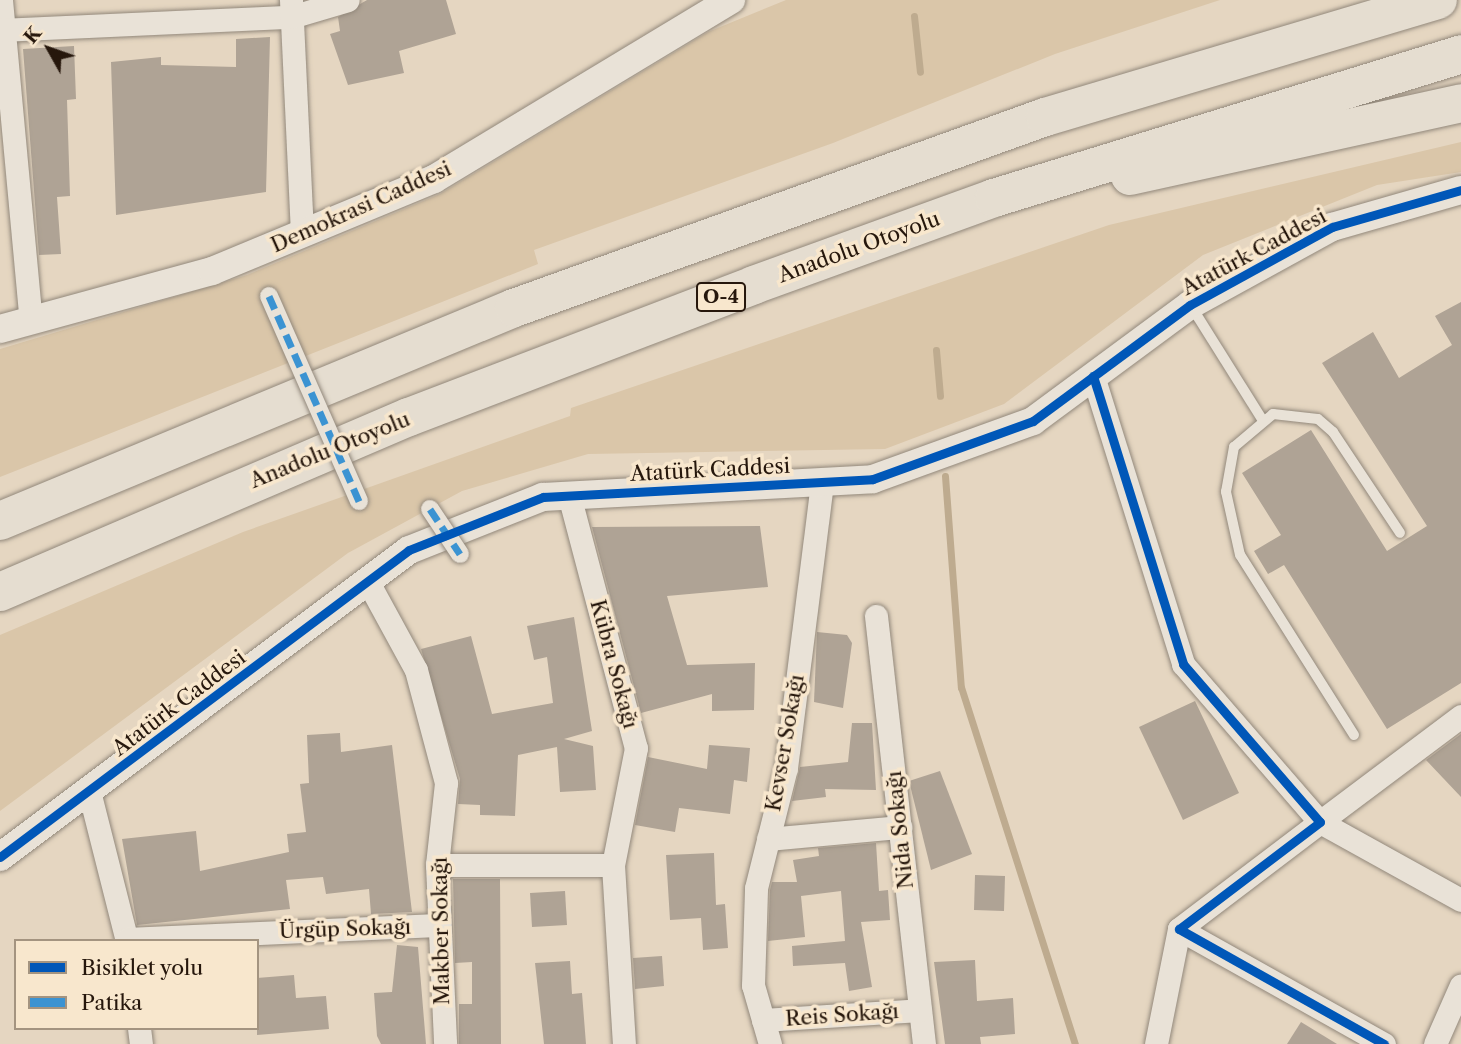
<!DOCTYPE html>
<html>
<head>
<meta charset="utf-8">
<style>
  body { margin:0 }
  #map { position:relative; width:1461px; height:1044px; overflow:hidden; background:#e5d6c1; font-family:"Libre Caslon Text",serif }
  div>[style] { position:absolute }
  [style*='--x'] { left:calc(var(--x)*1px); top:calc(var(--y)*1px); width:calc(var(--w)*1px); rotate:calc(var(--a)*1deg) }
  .green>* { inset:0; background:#dac6a9 }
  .stream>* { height:7px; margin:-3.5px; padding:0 3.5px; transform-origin:3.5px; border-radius:3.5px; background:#beab8f }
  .building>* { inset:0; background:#afa395 }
  .roads { filter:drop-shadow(0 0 2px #92887b) drop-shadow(0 0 2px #92887b) }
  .service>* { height:10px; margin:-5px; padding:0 5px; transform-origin:5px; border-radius:5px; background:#e9e2d7 }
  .minor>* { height:23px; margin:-11.5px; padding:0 11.5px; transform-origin:11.5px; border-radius:11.5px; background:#e9e2d7 }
  .tertiary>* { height:28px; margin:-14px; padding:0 14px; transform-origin:14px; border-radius:14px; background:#e9e2d7 }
  .motorway>* { height:38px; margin:-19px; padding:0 19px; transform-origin:19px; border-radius:19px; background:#e5ddd0 }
  .bridges { filter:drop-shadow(0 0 2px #92887b) drop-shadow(0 0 2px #92887b) }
  .pedestrian-bridge>* { height:18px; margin:-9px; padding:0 9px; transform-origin:9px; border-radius:9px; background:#e9e2d7 }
  .quiet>* { height:7px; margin-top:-3.5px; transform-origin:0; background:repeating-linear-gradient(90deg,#3b93d2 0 14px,transparent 0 21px) }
  .cycleway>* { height:9px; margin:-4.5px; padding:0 4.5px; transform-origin:4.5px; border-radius:4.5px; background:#0057b8 }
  span { translate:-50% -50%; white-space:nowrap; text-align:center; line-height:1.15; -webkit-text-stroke:7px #f8e7cd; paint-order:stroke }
  .shield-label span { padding:2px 5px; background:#f8e7cd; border:2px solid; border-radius:5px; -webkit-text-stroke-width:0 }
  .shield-label { font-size:19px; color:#26170c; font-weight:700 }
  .street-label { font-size:21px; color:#26170c }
  .legend { position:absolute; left:14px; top:939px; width:245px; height:91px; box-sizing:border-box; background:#f8e7cd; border:2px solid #a49480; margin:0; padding:9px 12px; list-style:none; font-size:21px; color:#26170c }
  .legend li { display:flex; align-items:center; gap:14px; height:35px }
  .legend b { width:35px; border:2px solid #a49480 }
  .north { position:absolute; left:14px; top:14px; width:70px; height:70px; -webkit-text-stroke:5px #f8e7cd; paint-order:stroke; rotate:310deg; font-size:19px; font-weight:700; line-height:28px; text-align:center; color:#26170c }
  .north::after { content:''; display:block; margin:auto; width:24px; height:32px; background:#26170c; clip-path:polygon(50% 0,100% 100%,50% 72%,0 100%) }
</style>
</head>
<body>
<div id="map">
  <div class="green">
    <i style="clip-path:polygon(786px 0,1220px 0,1055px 54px,833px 143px,534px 250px,538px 264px,0 477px,0 349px,247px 275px,440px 194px,708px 32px)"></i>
    <i style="clip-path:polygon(1461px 142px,1461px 172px,1377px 185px,1203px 255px,1004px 404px,885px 449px,588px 454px,462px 491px,348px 553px,0 811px,0 635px,243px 532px,570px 416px,571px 408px,1109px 225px)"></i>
  </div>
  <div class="stream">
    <i style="--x:914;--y:16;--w:56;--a:83.9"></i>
    <i style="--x:936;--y:350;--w:46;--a:85"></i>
    <i style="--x:945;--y:476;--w:212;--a:85.7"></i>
    <i style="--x:961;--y:687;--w:375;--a:72.3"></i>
  </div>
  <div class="building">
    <i style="clip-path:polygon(367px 0,446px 0,456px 34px,399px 51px,404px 73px,348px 85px,330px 34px,340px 31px,338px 17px)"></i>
    <i style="clip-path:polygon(270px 37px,266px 192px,116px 215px,111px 62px,161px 57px,161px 65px,236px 67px,236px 39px)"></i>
    <i style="clip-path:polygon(74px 46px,76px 99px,67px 100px,70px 196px,57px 197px,61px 254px,39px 255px,23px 49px)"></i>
    <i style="clip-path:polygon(1461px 302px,1461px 683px,1387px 729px,1284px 565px,1268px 574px,1254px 551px,1281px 535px,1242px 473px,1311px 430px,1387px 551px,1427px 526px,1322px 363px,1373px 332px,1399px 378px,1452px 345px,1435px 316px)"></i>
    <i style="clip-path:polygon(760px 526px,768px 587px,667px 596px,687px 665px,755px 663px,754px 710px,712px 711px,712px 694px,641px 713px,592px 527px)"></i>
    <i style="clip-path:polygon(574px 617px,592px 731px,564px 739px,593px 746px,596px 790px,560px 792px,557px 747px,518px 755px,515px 816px,480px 815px,480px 805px,458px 804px,460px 779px,421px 649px,471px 636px,492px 714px,553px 703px,547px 657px,534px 660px,527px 626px)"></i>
    <i style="clip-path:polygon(817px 632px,847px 635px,852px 643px,843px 708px,814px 702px)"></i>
    <i style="clip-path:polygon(1195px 701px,1239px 793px,1183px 820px,1139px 727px)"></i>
    <i style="clip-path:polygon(852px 723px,872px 723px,876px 790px,825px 789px,826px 797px,792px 801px,800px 767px,848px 762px)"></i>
    <i style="clip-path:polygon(340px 733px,341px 752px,392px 745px,412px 912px,371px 914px,369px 889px,326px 894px,323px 877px,286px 880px,290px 909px,137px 925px,122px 839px,196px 831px,200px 871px,289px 852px,287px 834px,306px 832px,300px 784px,309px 783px,307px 735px)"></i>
    <i style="clip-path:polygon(1461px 734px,1461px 797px,1426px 760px)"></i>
    <i style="clip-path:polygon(709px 745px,750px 748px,747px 782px,734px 780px,730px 814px,679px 808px,675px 832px,635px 825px,648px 757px,707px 769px)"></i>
    <i style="clip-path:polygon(940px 771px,972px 854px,931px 870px,909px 781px)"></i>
    <i style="clip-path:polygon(876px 843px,879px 891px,888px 890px,890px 920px,861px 922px,872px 987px,849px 991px,845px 963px,793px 966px,792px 946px,845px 941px,841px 891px,801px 896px,805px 937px,768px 941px,770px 890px,772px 882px,797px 882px,793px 860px,819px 856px,818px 848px)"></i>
    <i style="clip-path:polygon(714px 853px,716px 905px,725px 904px,728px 948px,703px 950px,701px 918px,670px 920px,666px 855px)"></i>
    <i style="clip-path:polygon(975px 875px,1005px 876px,1004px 911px,974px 910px)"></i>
    <i style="clip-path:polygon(453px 879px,500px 879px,501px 1044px,459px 1044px,459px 1004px,472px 1004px,472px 962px,455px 963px)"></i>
    <i style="clip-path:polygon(565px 891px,567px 925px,532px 927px,530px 893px)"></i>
    <i style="clip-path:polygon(397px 945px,418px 947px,426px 1044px,381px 1044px,377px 1036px,374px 993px,392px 992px)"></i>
    <i style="clip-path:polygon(662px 956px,664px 986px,635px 989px,633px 958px)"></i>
    <i style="clip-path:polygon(975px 960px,977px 1001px,1013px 998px,1015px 1034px,980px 1037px,981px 1044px,945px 1044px,934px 962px)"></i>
    <i style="clip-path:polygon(570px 961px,572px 994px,582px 993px,586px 1044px,544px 1044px,535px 963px)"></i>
    <i style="clip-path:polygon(294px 975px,296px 998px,326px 996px,329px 1029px,257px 1035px,257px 978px)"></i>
    <i style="clip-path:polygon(1301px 1022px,1337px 1044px,1287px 1044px)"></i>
  </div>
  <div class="roads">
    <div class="service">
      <i style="--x:1191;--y:306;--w:133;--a:57.9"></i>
      <i style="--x:1354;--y:735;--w:213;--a:-122.3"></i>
      <i style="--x:1240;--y:555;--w:65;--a:-102.5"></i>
      <i style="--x:1226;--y:492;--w:46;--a:-79.9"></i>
      <i style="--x:1234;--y:447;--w:51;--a:-40.2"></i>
      <i style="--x:1273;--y:414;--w:45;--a:6.3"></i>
      <i style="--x:1318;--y:419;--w:20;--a:41"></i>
      <i style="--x:1333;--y:432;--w:121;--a:56.4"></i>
    </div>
    <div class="minor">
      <i style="--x:1;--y:0;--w:322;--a:84.7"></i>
      <i style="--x:291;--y:0;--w:234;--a:87.3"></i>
      <i style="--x:0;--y:30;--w:291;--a:-2.6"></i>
      <i style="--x:291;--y:17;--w:59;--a:-16.6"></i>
      <i style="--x:1093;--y:376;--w:302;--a:72.6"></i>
      <i style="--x:1183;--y:664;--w:209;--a:49.1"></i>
      <i style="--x:1320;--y:822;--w:177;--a:142.8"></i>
      <i style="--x:1179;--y:929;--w:235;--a:29.3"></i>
      <i style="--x:569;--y:495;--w:262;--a:75.2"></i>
      <i style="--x:636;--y:748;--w:119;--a:101.1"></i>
      <i style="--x:613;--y:865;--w:179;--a:86.5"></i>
      <i style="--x:368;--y:582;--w:100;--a:61.4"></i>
      <i style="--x:416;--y:670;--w:117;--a:75.1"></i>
      <i style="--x:446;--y:783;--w:82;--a:96.3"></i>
      <i style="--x:437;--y:865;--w:179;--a:87.4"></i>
      <i style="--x:876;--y:616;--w:431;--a:83.6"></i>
      <i style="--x:1461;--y:716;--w:176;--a:143.1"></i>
      <i style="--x:1320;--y:822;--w:161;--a:29"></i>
      <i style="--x:89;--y:791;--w:155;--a:75.8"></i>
      <i style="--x:768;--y:839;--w:133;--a:-5.2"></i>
      <i style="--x:437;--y:865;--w:176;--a:0"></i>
      <i style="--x:127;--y:939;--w:310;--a:-2.6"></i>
      <i style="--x:763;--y:1020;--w:157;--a:-3.6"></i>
      <i style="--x:139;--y:1028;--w:16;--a:83"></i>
      <i style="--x:770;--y:1044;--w:61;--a:-106.1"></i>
      <i style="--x:753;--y:985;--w:97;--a:-88.2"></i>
      <i style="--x:756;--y:888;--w:124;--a:-76"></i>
      <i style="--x:786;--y:768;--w:288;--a:-82.8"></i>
      <i style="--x:1156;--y:1044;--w:117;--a:-78.7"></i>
      <i style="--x:1435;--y:1044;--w:64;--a:-66.2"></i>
    </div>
    <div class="tertiary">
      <i style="--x:0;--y:329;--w:220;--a:-15.3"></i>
      <i style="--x:212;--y:271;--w:240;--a:-22.5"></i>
      <i style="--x:434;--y:179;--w:347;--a:-31.1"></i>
      <i style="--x:0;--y:857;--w:511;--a:-36.89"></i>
      <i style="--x:409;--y:550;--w:144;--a:-21.6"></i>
      <i style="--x:543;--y:497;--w:330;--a:-3.1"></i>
      <i style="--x:873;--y:479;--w:170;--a:-19.9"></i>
      <i style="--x:1033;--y:421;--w:195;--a:-36.5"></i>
      <i style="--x:1190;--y:305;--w:162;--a:-28.8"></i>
      <i style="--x:1332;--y:227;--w:134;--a:-16"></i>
    </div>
    <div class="motorway">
      <i style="--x:1130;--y:176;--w:339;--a:-12.4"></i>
      <i style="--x:0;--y:521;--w:556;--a:-22.51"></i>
      <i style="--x:514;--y:308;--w:564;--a:-19.78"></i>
      <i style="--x:1045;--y:117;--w:410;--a:-16.6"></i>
      <i style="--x:0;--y:592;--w:445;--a:-23.2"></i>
      <i style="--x:409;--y:417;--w:369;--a:-20.9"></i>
      <i style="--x:754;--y:285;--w:255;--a:-19.9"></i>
      <i style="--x:994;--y:198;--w:489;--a:-17.1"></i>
    </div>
  </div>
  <div class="bridges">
    <div class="pedestrian-bridge">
      <i style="--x:269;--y:296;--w:224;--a:66.3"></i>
      <i style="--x:430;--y:509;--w:54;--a:56.3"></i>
    </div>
  </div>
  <div class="quiet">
    <i style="--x:269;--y:296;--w:224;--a:66.3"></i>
    <i style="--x:430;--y:509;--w:54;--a:56.3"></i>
  </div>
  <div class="cycleway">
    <i style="--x:1093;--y:376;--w:302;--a:72.6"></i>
    <i style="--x:1183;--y:664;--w:209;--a:49.1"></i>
    <i style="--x:1320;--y:822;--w:177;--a:142.8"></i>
    <i style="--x:1179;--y:929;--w:235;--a:29.3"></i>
    <i style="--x:0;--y:857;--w:511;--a:-36.89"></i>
    <i style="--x:409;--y:550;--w:144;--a:-21.6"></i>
    <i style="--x:543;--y:497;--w:330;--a:-3.1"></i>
    <i style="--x:873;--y:479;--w:170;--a:-19.9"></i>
    <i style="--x:1033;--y:421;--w:195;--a:-36.5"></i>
    <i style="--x:1190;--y:305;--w:162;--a:-28.8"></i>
    <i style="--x:1332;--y:227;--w:134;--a:-16"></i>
  </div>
  <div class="shield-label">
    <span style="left:721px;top:297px">O-4</span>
  </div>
  <div class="street-label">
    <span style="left:361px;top:207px;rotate:-24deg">Demokrasi Caddesi</span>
    <span style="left:859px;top:247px;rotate:-20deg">Anadolu Otoyolu</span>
    <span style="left:1254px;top:252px;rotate:-28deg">Atatürk Caddesi</span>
    <span style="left:330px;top:450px;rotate:-22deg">Anadolu Otoyolu</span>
    <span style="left:710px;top:470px;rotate:-3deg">Atatürk Caddesi</span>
    <span style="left:614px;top:664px;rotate:75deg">Kübra Sokağı</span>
    <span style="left:179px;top:703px;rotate:-37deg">Atatürk Caddesi</span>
    <span style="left:785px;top:743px;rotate:-80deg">Kevser Sokağı</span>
    <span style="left:900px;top:830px;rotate:-96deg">Nida Sokağı</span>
    <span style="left:345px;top:929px;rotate:-2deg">Ürgüp Sokağı</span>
    <span style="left:441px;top:931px;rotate:-91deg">Makber Sokağı</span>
    <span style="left:842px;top:1015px;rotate:-4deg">Reis Sokağı</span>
  </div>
  <ul class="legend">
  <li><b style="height:9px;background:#0057b8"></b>Bisiklet yolu</li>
  <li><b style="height:9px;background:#3b93d2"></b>Patika</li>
  </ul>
  <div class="north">K</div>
</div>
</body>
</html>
